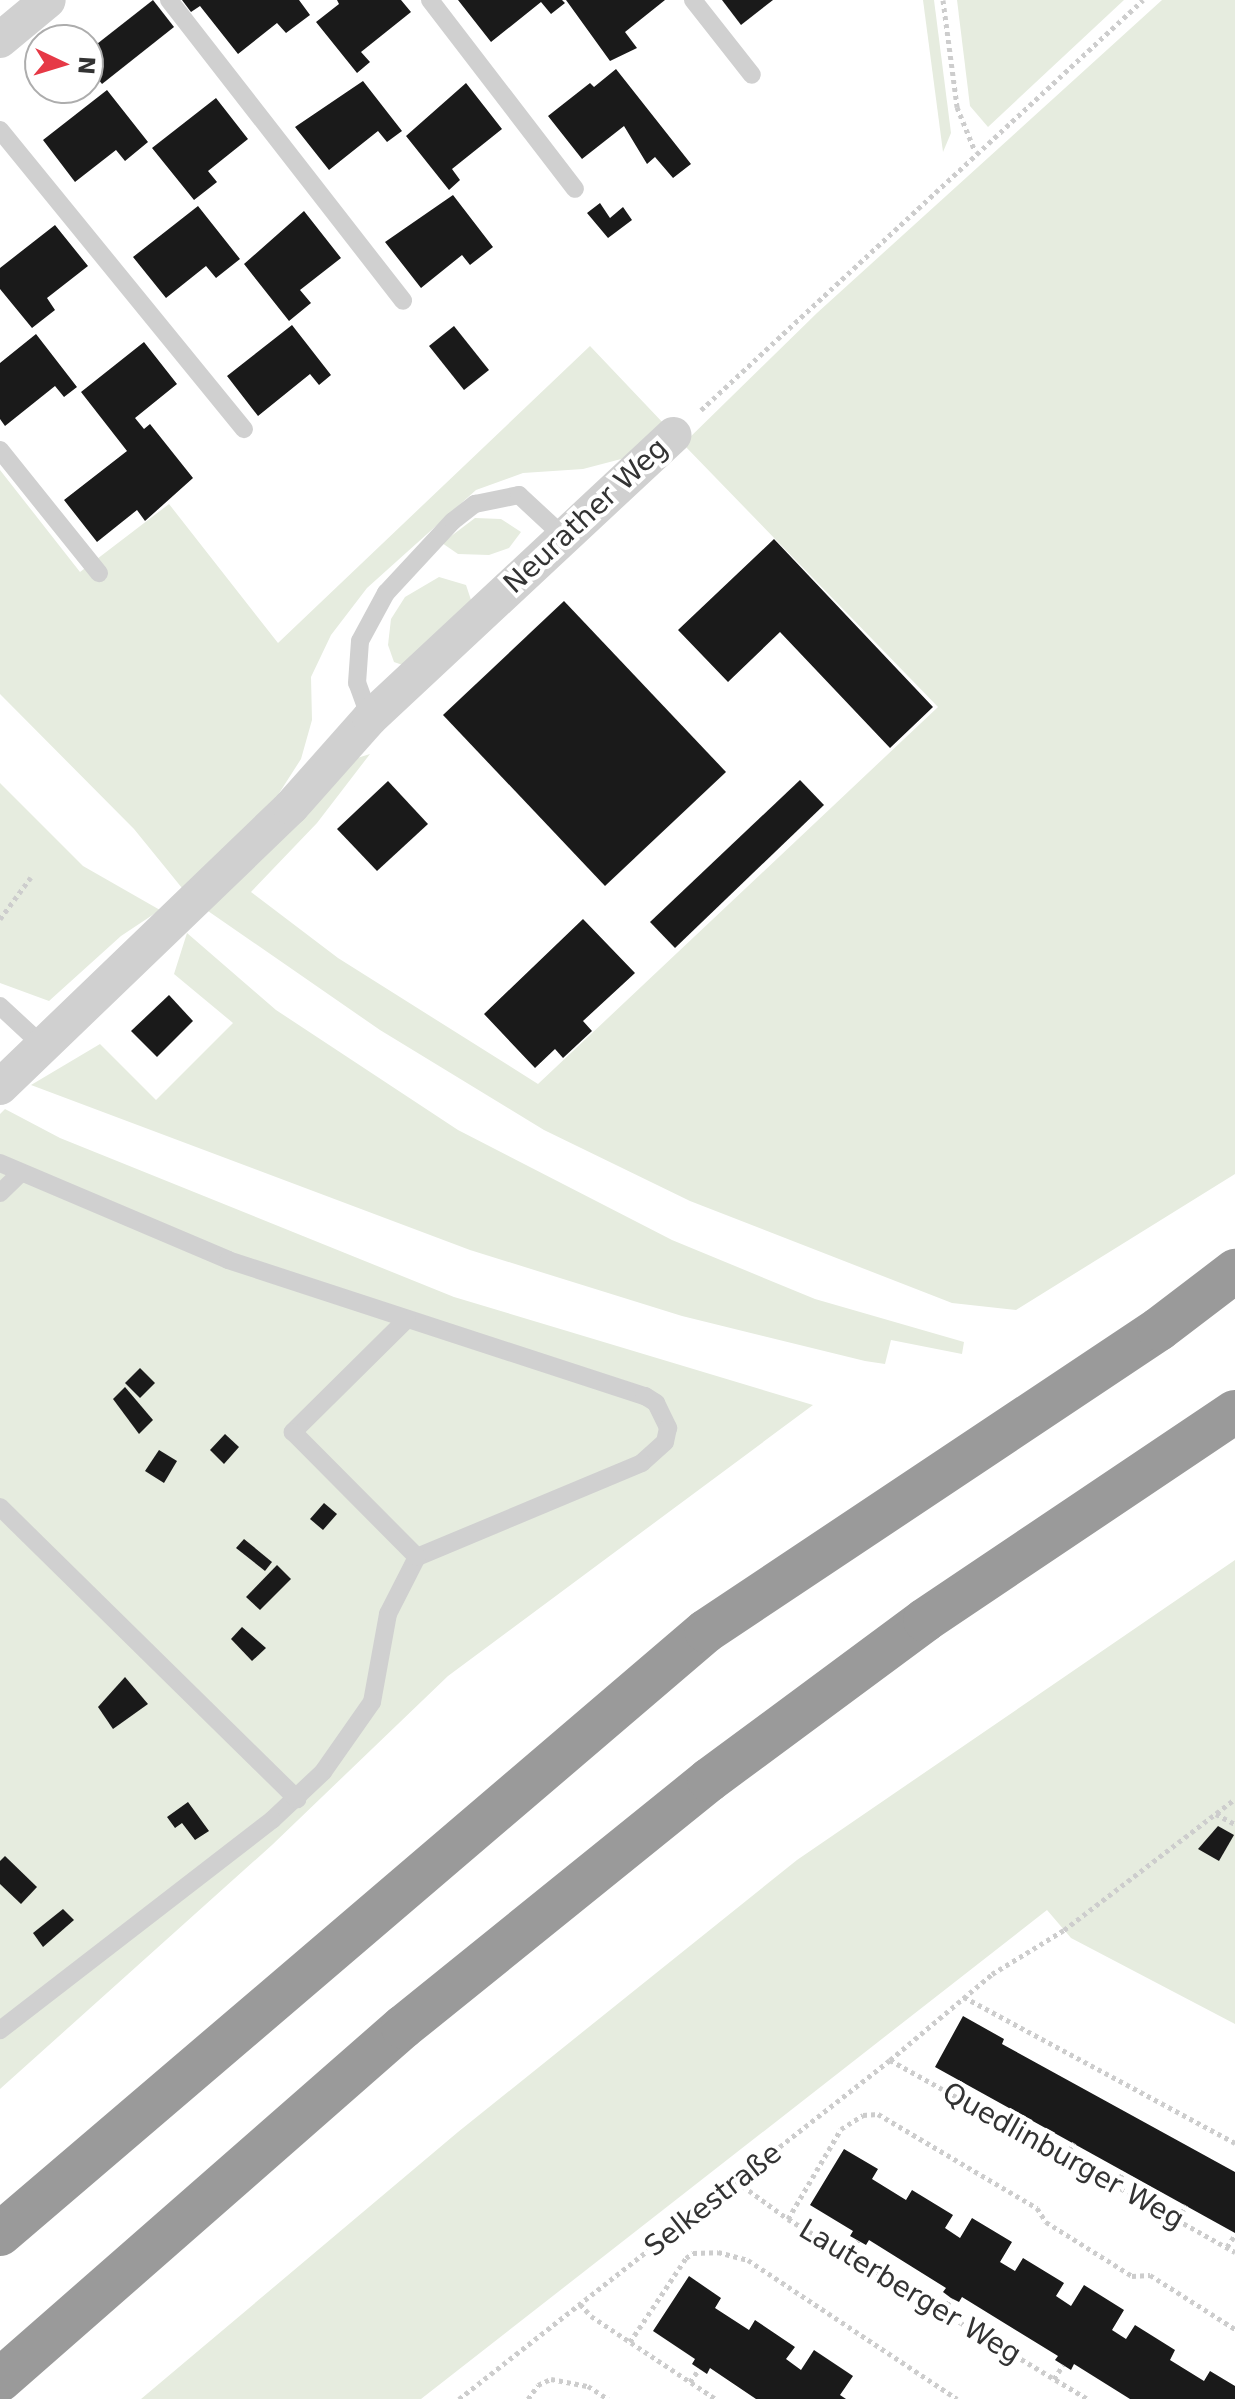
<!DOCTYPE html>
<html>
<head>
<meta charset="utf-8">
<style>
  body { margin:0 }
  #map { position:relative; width:1235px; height:2399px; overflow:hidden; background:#fff; font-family:"DejaVu Sans",sans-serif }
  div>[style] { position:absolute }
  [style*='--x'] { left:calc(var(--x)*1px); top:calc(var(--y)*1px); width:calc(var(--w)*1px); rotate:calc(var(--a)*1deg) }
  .green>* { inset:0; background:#e6ecdf }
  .building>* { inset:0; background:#1a1a1a }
  .path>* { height:5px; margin-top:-2.5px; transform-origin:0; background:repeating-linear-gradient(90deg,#cdcdcd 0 4px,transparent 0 8px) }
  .service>* { height:18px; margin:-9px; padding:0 9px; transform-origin:9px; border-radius:9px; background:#d0d0d0 }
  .minor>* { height:36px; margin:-18px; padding:0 18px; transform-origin:18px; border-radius:18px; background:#d0d0d0 }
  .motorway>* { height:44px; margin:-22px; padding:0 22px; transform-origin:22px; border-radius:22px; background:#9a9a9a }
  span { translate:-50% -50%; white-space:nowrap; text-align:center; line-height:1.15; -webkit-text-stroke:8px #fff; paint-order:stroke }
  .street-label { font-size:28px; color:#333 }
  .north { position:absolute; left:24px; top:24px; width:80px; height:80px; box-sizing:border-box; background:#fff; border:2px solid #adadad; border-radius:50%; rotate:94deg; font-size:22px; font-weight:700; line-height:32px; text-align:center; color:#333 }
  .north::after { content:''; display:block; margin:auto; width:28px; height:36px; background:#e63946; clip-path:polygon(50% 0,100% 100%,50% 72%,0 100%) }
</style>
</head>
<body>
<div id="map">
  <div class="green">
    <i style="clip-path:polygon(923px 0,934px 0,951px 133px,943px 152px)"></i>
    <i style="clip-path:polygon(957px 0,1124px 0,988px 127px,970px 106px)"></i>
    <i style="clip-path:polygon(1162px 0,1235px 0,1235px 1174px,1016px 1310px,952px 1303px,690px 1201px,544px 1130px,380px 1030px,208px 911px,354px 759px,370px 754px,317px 823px,251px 892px,338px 958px,538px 1084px,938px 707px,683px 444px,817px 313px)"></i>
    <i style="clip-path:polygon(590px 346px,665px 425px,625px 458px,583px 469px,523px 473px,476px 490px,367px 588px,331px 635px,311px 677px,312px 720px,301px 759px,276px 798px,182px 888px,134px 829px,0 694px,0 470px,80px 572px,169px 504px,278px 643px)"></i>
    <i style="clip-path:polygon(475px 518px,501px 519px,521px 532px,509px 548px,489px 555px,458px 554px,442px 543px)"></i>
    <i style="clip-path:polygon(439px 577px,466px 585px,471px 600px,466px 616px,411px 668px,394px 662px,388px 645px,391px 619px,405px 597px)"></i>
    <i style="clip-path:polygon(0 783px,83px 866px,160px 910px,121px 936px,49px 1001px,0 983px)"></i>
    <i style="clip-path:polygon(187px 933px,276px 1010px,458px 1130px,672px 1240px,815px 1299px,964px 1342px,962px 1354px,891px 1340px,885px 1364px,865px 1361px,682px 1316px,470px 1250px,31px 1085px,100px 1044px,156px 1100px,233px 1023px,174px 974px)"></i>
    <i style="clip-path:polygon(5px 1109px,60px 1138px,454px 1297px,813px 1405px,448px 1676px,272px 1845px,0 2089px,0 1114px)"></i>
    <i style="clip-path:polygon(1235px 1560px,1235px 2024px,1071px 1938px,1047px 1910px,421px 2399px,141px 2399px,458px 2132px,797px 1860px)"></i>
  </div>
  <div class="building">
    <i style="clip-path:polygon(153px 0,174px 27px,102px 84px,88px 66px,88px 51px)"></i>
    <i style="clip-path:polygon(182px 0,299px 0,310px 15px,286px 33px,277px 23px,238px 54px,200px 6px,191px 12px)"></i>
    <i style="clip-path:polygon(337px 0,401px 0,411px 12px,361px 52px,370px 62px,357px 73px,316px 22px,339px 4px)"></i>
    <i style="clip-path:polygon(458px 0,562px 0,565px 3px,551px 14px,541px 2px,491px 42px)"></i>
    <i style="clip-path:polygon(566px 0,665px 0,625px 32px,637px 48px,610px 61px)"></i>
    <i style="clip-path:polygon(722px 0,773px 0,741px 25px)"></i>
    <i style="clip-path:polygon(616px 69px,691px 164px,673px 178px,655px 157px,647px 164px,624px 126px,582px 159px,548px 116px,590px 83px,594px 87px)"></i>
    <i style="clip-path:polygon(363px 81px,402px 131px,387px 142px,378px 131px,329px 170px,295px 127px)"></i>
    <i style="clip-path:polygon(466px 83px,502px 129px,452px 169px,460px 180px,449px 190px,406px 136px)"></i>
    <i style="clip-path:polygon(107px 90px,148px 142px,125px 161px,116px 150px,75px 182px,43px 140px)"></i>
    <i style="clip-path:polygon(216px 98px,248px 139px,208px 171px,217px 182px,194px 200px,152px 148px)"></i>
    <i style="clip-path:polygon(453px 195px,493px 247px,470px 265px,462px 255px,421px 288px,385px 242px)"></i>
    <i style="clip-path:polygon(600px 203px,610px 218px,623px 207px,632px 220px,608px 238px,587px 213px)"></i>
    <i style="clip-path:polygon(198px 206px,240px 259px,216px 278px,206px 266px,166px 298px,133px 257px)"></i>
    <i style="clip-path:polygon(304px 211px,341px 258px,300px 290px,311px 303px,289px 321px,244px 264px)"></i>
    <i style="clip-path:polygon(55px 225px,88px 266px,47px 298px,55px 310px,32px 328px,0 289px,0 268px)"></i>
    <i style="clip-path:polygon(292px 325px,331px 375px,319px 385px,310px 374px,258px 416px,227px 376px)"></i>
    <i style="clip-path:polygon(454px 326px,489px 370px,464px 390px,429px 346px)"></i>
    <i style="clip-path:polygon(36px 334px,77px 387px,64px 397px,55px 386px,5px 426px,0 419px,0 363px)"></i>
    <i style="clip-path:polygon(144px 342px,177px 384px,135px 418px,144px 429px,150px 424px,193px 478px,145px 521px,137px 510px,97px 542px,64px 500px,127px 451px,81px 392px)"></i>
    <i style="clip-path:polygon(774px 539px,933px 707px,890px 748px,780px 632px,728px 682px,678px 630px)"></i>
    <i style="clip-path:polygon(564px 601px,726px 772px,605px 886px,443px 715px)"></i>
    <i style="clip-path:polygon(800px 780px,824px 805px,675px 948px,650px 922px)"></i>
    <i style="clip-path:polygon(388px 781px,428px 824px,377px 871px,337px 829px)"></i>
    <i style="clip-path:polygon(583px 919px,635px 973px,583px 1021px,592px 1031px,563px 1058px,555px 1049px,535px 1068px,484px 1014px)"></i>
    <i style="clip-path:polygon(169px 995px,193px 1021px,157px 1057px,131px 1031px)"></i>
    <i style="clip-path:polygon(140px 1368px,155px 1383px,140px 1398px,125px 1383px)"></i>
    <i style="clip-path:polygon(125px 1387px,153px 1420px,139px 1434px,113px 1399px)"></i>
    <i style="clip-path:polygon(225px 1434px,239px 1447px,224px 1464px,210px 1450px)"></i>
    <i style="clip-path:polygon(159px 1450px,177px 1461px,164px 1483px,145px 1471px)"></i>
    <i style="clip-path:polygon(324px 1503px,337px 1514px,323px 1530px,310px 1519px)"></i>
    <i style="clip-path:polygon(244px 1539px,272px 1562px,265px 1571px,236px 1548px)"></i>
    <i style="clip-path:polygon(277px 1565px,291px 1579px,260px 1610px,246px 1597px)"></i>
    <i style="clip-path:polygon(242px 1627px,266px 1648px,252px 1661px,231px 1639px)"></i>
    <i style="clip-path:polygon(125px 1677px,148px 1704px,113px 1729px,98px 1707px)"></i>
    <i style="clip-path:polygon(188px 1802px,209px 1831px,195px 1840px,182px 1823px,175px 1828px,167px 1817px)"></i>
    <i style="clip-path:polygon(1218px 1826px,1234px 1835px,1219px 1861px,1198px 1849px)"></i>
    <i style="clip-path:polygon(5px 1856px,37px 1887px,21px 1904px,0 1884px,0 1861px)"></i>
    <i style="clip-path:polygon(63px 1909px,74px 1920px,43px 1947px,33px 1933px)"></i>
    <i style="clip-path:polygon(963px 2016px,1004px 2039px,1002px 2044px,1235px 2172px,1235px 2233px,935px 2067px)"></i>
    <i style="clip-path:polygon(844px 2149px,878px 2169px,872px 2179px,906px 2200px,912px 2190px,953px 2215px,945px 2228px,960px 2238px,972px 2218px,1012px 2242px,1000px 2262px,1015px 2271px,1023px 2258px,1064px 2283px,1056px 2296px,1071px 2306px,1084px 2285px,1124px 2310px,1112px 2330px,1126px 2339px,1135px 2325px,1175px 2350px,1170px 2360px,1204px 2381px,1210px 2371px,1235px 2386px,1235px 2399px,1130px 2399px,1074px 2364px,1071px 2370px,1055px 2360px,1058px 2356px,962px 2297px,959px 2302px,951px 2298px,943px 2292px,946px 2288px,869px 2240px,866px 2245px,850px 2236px,853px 2231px,810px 2205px)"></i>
    <i style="clip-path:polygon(689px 2276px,721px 2298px,715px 2308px,749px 2330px,755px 2320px,795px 2347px,786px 2359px,801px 2370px,814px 2350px,853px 2376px,840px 2395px,846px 2399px,756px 2399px,710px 2368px,707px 2374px,692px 2364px,695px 2359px,653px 2331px)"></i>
  </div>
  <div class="path">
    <i style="--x:943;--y:0;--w:108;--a:82.5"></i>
    <i style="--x:957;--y:107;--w:48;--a:67.8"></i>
    <i style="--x:701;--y:410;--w:603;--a:-42.85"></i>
    <i style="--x:0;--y:919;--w:52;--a:-53.6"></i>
    <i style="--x:1216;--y:1814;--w:21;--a:28"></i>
    <i style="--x:964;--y:1997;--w:308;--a:28.3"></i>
    <i style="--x:890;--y:2060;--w:395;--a:29.1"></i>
    <i style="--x:1005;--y:2124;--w:17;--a:-65"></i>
    <i style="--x:1065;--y:2157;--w:17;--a:-57"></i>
    <i style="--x:736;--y:2181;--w:64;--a:36.2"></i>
    <i style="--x:788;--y:2219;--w:349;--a:31"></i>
    <i style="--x:1116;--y:2185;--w:16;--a:-60"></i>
    <i style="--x:788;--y:2219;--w:104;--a:-59.5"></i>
    <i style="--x:841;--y:2129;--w:26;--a:-32"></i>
    <i style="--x:863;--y:2115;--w:15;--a:-4"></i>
    <i style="--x:878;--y:2114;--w:185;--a:30.6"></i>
    <i style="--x:1037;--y:2208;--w:17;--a:57"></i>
    <i style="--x:1046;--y:2222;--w:102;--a:32.1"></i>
    <i style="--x:1132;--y:2276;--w:18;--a:-3"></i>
    <i style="--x:1150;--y:2275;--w:101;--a:32.4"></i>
    <i style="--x:1178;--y:2220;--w:17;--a:-62"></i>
    <i style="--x:1227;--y:2247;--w:14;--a:-56"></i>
    <i style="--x:849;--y:2255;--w:17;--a:-57"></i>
    <i style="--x:580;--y:2304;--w:16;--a:47"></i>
    <i style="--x:591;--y:2316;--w:150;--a:33.6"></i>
    <i style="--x:943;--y:2312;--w:16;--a:-60"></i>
    <i style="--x:630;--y:2342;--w:101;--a:-56.3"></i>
    <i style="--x:686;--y:2258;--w:9;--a:-36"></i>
    <i style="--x:693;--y:2253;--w:25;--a:-2"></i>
    <i style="--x:718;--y:2252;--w:31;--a:15"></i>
    <i style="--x:748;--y:2260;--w:251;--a:33.6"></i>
    <i style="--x:1054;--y:2379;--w:17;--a:-57"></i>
    <i style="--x:690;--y:2382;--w:16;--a:-55"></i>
    <i style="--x:459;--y:2399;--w:548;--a:-38.19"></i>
    <i style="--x:890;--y:2060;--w:133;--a:-40.1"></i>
    <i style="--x:992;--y:1974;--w:84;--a:-31.4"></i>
    <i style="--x:1064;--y:1930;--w:215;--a:-37.5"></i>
    <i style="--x:528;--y:2399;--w:17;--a:-54"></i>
    <i style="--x:538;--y:2385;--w:14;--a:-25"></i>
    <i style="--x:551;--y:2379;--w:38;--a:11"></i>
    <i style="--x:588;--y:2386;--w:24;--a:33"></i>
  </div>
  <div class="service">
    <i style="--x:169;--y:0;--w:381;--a:52.1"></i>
    <i style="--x:430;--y:0;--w:238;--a:52.5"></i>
    <i style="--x:693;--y:0;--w:95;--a:51.8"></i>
    <i style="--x:0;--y:130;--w:386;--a:50.8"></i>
    <i style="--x:0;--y:450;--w:158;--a:51.2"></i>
    <i style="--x:370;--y:718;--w:37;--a:-110"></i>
    <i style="--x:357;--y:683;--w:42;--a:-85.9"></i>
    <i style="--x:360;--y:641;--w:55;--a:-61.6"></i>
    <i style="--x:386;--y:593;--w:98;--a:-47.1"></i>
    <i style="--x:453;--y:521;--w:28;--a:-38"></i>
    <i style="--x:475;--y:504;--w:45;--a:-11.6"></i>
    <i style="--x:519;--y:495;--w:59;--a:42.9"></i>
    <i style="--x:0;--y:1006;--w:59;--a:42.9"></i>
    <i style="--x:0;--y:1163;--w:248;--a:23"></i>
    <i style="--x:228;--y:1260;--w:439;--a:18.1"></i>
    <i style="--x:645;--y:1396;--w:13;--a:32"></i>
    <i style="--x:656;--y:1403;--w:28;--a:64"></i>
    <i style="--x:668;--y:1428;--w:14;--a:102"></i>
    <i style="--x:665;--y:1442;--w:31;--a:138"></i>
    <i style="--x:642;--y:1463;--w:244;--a:157.3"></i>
    <i style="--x:417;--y:1557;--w:64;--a:117"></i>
    <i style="--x:388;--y:1614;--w:89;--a:100.3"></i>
    <i style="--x:372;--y:1702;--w:85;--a:125"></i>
    <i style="--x:323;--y:1772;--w:70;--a:136.7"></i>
    <i style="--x:272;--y:1820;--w:344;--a:142.3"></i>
    <i style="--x:0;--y:1193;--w:29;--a:-44"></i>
    <i style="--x:407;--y:1319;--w:161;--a:135.3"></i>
    <i style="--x:293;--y:1432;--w:176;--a:45.2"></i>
    <i style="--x:0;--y:1507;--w:417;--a:44.5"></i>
  </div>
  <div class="minor">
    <i style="--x:0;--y:40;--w:62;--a:-39.8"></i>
    <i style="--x:0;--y:1087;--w:404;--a:-43.9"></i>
    <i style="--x:291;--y:807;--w:119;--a:-48.4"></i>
    <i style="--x:370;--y:718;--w:415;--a:-43"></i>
  </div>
  <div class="motorway">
    <i style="--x:0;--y:2234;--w:928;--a:-40.5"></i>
    <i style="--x:706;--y:1631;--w:544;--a:-33.69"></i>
    <i style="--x:1159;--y:1329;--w:96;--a:-37.3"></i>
    <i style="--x:0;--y:2380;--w:536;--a:-41.22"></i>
    <i style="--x:403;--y:2027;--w:393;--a:-38.9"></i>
    <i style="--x:709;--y:1780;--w:269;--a:-36.5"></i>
    <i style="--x:925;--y:1620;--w:373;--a:-33.9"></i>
  </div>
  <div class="street-label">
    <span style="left:586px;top:516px;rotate:-43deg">Neurather Weg</span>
    <span style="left:1063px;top:2156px;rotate:29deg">Quedlinburger Weg</span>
    <span style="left:713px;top:2200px;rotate:-38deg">Selkestraße</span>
    <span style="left:910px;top:2292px;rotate:31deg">Lauterberger Weg</span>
  </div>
  <div class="north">N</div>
</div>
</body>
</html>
